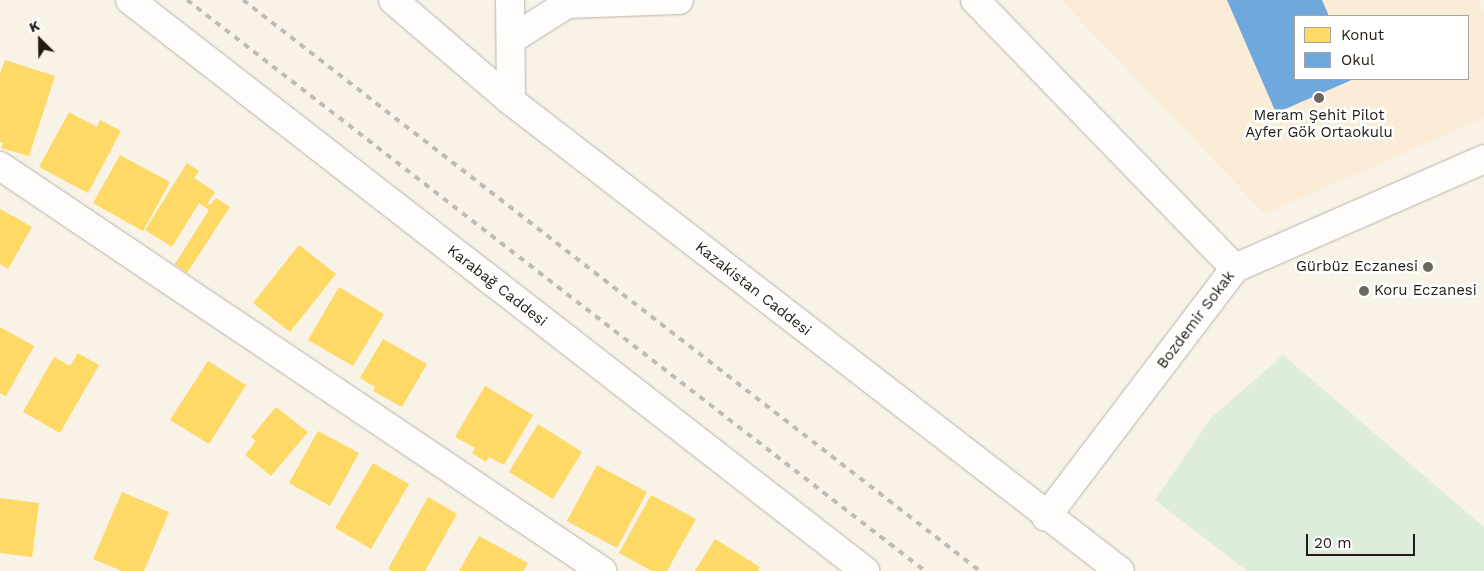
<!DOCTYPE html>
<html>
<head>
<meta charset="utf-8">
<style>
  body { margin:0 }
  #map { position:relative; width:1484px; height:571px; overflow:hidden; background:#f8f2e7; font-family:"Work Sans",sans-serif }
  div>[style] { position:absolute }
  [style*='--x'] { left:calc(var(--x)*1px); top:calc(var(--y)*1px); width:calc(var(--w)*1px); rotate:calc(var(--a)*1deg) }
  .built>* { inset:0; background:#faecd6 }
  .green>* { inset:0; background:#deecdb }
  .homes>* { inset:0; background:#ffd966 }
  .schools>* { inset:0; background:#6fa8dc }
  .roads { filter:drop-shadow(0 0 1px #b8b2a9) drop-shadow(0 0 1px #b8b2a9) }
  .street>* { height:28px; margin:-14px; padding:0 14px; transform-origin:14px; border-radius:14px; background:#fefdfb }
  .secondary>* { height:28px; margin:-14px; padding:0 14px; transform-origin:14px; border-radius:14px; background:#fefdfb }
  .rail>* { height:4px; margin-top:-2px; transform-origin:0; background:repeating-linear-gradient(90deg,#bebcb9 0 6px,transparent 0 12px) }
  .dots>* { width:14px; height:14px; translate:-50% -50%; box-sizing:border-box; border:2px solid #fff; border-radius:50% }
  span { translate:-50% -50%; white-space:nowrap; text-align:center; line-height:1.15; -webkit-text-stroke:5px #fff; paint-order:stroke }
  .poi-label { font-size:15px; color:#211b13 }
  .right { translate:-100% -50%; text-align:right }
  .left { translate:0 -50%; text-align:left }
  .street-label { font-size:15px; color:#211b13 }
  .legend { position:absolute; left:1294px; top:15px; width:175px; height:65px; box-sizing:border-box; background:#fff; border:1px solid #a6a4a1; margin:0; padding:6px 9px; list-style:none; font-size:15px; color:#211b13 }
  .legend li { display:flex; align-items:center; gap:10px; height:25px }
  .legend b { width:25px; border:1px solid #a6a4a1 }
  .north { position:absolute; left:15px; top:15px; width:50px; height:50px; -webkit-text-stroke:4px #fff; paint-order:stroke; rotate:337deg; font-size:14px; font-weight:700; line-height:20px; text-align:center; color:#211b13 }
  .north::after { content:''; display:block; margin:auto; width:18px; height:22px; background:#211b13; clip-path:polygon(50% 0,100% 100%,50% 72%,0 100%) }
  .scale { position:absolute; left:1306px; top:534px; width:109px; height:22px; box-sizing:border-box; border:2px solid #211b13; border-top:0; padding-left:6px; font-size:15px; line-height:18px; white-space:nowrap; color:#211b13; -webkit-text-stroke:4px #fff; paint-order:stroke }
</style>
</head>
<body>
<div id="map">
  <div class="built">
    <i style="clip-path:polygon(evenodd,1061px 0,1478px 0,1484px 14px,1484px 118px,1265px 214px,1061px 0,1295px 16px,1468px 16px,1468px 79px,1295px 79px,1295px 16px)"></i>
  </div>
  <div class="green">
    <i style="clip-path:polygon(1283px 355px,1484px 527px,1484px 571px,1247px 571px,1155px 500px,1211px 418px)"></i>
  </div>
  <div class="homes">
    <i style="clip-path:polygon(5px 60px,55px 76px,29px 156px,1px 148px,3px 143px,0 142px,0 74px)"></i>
    <i style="clip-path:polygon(69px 112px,97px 127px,100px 120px,121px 131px,88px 193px,39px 167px)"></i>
    <i style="clip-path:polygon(120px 155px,170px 182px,143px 231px,93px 203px)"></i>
    <i style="clip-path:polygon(187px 163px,199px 171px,194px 178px,215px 192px,208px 203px,210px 205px,216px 198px,230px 207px,187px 273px,175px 264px,209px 210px,199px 203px,172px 247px,145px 230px)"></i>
    <i style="clip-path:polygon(0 209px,32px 227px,8px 269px,0 264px)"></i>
    <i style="clip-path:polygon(299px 245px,336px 274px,290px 332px,253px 303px)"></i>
    <i style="clip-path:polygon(339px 287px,384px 314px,353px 366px,308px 340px)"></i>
    <i style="clip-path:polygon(0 327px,34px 346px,6px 396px,0 393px)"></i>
    <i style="clip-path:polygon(383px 339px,427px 364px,402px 407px,373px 391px,375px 387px,360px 378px)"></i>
    <i style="clip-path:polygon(78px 353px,99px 365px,60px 433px,23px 412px,54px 357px,70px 366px)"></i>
    <i style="clip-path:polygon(208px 361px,246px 385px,209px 444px,170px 420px)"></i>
    <i style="clip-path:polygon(485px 386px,533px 415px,504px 465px,489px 457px,486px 462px,472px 453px,475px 448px,455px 437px)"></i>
    <i style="clip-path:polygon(276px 407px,308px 432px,271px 476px,245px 455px,256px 441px,251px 437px)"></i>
    <i style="clip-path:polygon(538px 424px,582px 452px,553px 499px,509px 472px)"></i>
    <i style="clip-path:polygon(318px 431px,359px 453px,330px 506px,289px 483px)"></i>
    <i style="clip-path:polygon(373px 463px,409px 484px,371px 549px,335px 528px)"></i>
    <i style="clip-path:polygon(597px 465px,647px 492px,617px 548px,567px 521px)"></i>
    <i style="clip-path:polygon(122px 492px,169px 512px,144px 571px,122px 571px,93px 559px)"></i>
    <i style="clip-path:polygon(651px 495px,696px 519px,667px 571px,652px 571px,619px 553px)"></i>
    <i style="clip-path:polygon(428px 497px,457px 514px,425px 571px,392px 571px,388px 569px)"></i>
    <i style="clip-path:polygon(0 498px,39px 503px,32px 557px,0 553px)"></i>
    <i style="clip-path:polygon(479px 536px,528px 563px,523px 571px,459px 571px)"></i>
    <i style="clip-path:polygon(715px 539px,760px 567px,758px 571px,695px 571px)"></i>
  </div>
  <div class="schools">
    <i style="clip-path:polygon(1227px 0,1322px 0,1329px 16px,1295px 16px,1295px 79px,1354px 79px,1276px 113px)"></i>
  </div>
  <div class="roads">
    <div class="street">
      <i style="--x:510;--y:0;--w:101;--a:89.4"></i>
      <i style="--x:975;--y:0;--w:373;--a:45.9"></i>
      <i style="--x:512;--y:39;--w:65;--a:-32.5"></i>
      <i style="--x:567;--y:4;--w:112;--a:-2"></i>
      <i style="--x:0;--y:166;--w:726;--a:33.93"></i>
      <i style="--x:1046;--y:517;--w:313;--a:-52.8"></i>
      <i style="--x:1235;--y:268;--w:272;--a:-23.6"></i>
    </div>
    <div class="secondary">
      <i style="--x:130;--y:0;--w:931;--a:37.84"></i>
      <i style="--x:393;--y:0;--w:155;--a:40.6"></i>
      <i style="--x:511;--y:101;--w:769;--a:37.66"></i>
    </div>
  </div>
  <div class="rail">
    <i style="--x:187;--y:0;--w:933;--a:37.73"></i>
    <i style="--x:243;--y:0;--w:932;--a:37.77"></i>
  </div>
  <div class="dots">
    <i style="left:1319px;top:98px;background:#6c665d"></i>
    <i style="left:1428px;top:267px;background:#6c665d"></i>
    <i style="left:1364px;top:291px;background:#6c665d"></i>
  </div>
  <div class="poi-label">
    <span style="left:1319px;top:124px">Meram Şehit Pilot<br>Ayfer Gök Ortaokulu</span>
    <span class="right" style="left:1418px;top:267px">Gürbüz Eczanesi</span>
    <span class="left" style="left:1374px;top:291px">Koru Eczanesi</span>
  </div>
  <div class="street-label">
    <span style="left:497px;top:286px;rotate:38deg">Karabağ Caddesi</span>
    <span style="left:753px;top:289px;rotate:38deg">Kazakistan Caddesi</span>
    <span style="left:1196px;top:320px;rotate:-53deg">Bozdemir Sokak</span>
  </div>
  <ul class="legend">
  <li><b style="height:14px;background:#ffd966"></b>Konut</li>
  <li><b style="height:14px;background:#6fa8dc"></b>Okul</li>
  </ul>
  <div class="north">K</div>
  <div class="scale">20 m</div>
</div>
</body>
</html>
